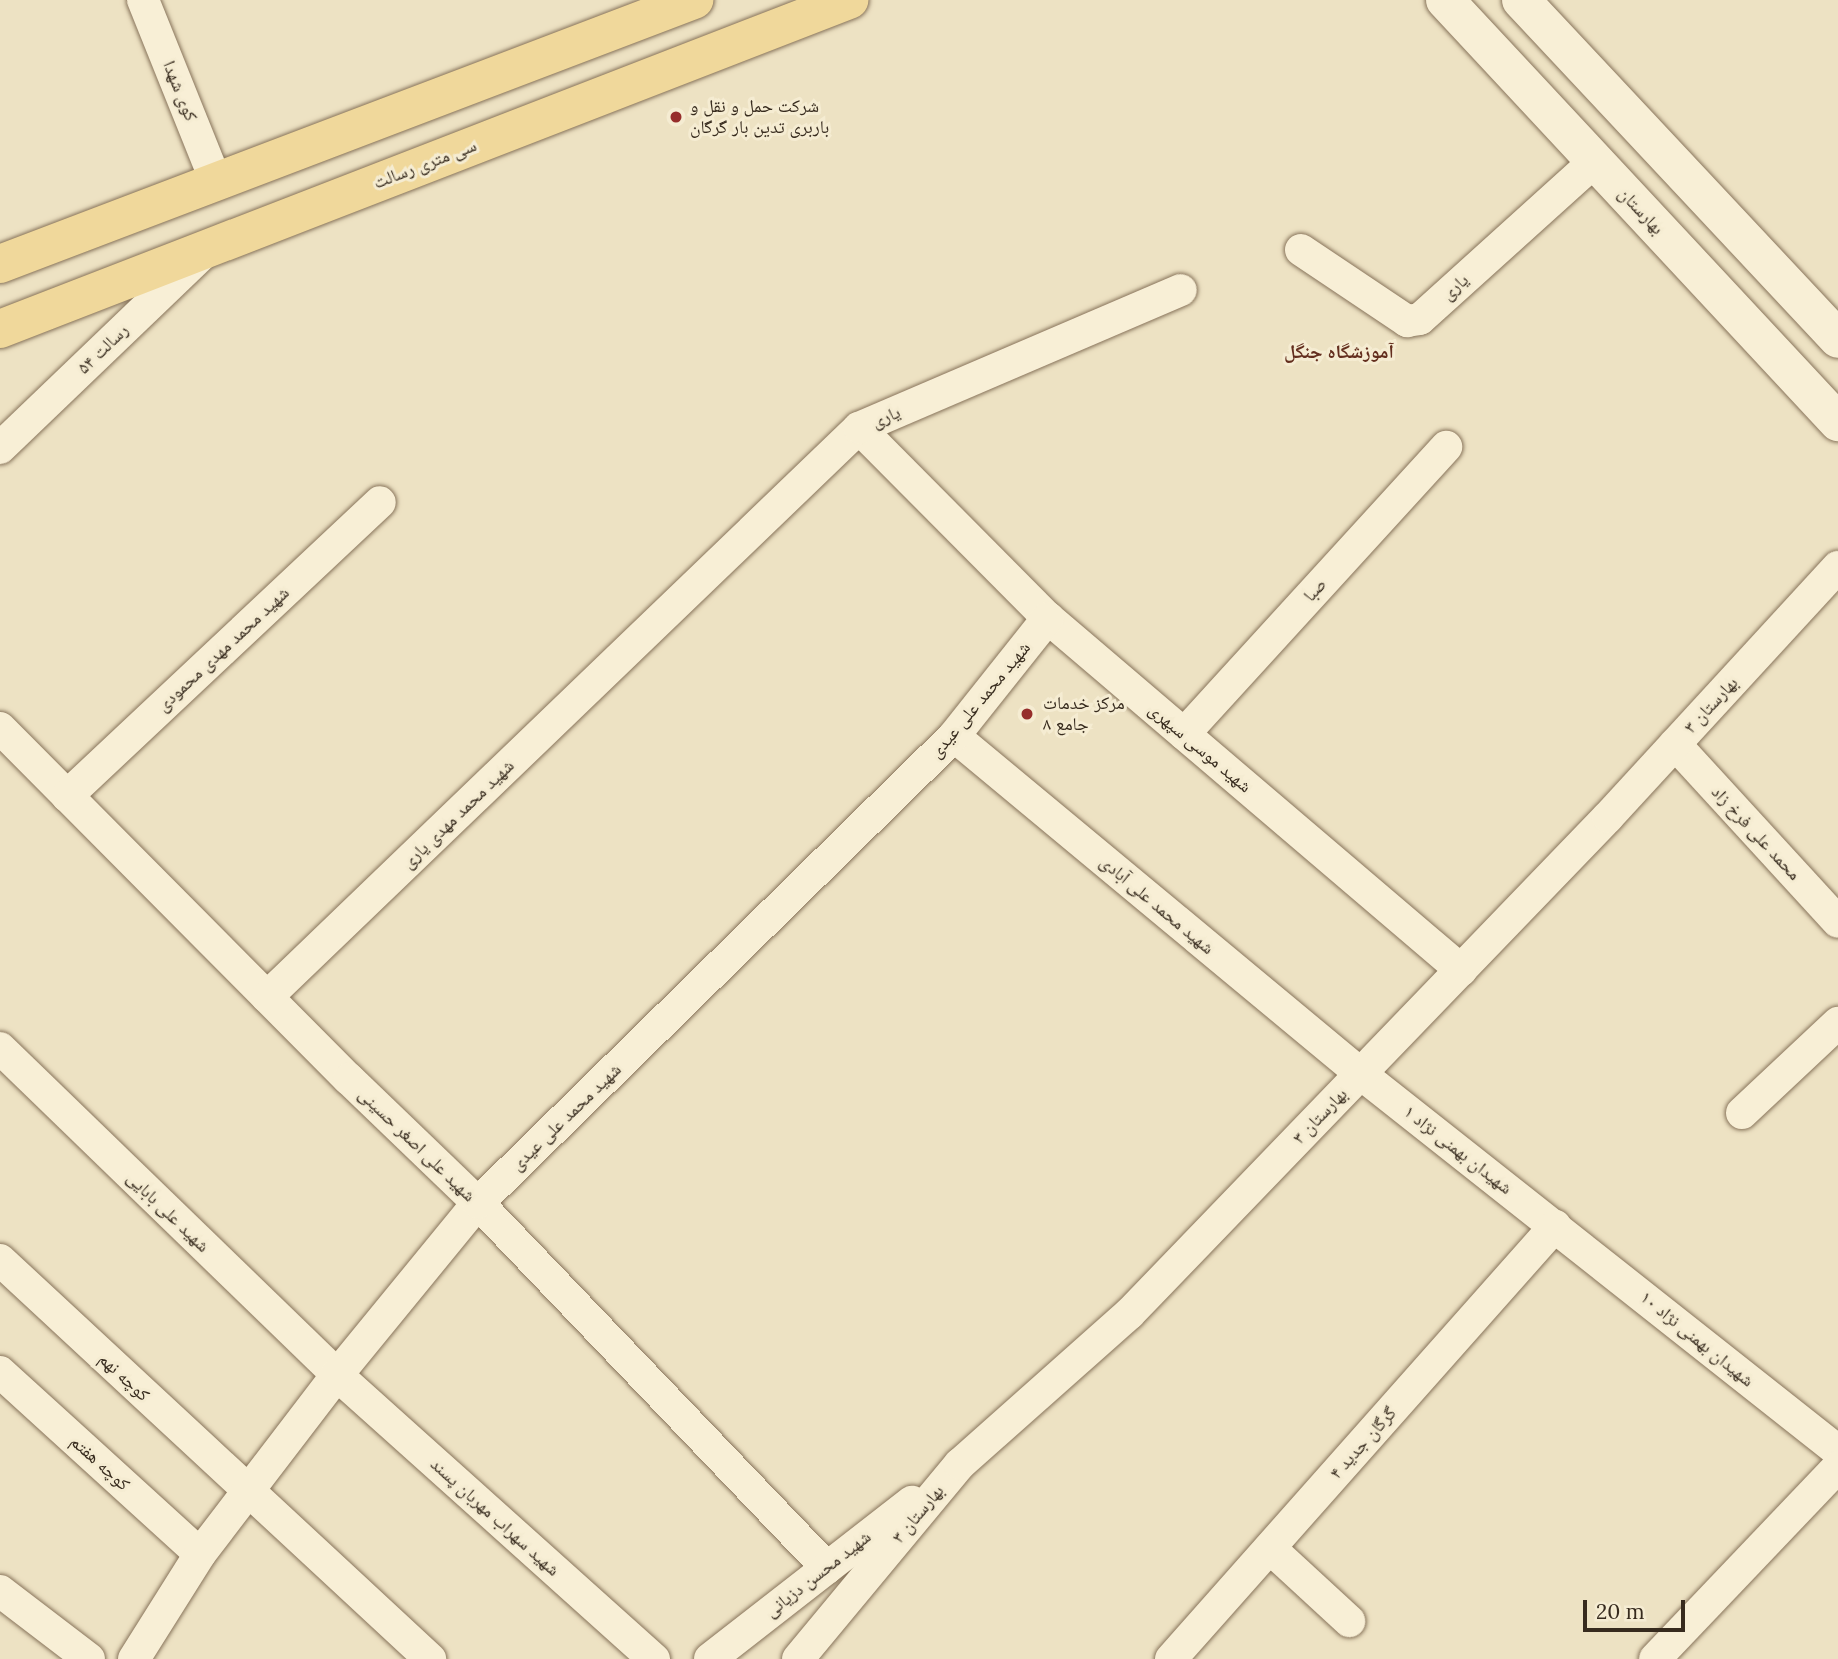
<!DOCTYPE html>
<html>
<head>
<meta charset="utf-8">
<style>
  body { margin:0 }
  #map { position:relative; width:1838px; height:1659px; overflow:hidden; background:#ede2c3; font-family:Lora,"Noto Naskh Arabic",serif }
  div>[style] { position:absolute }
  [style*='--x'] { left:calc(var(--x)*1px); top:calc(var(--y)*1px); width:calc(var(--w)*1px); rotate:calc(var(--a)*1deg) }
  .roads { filter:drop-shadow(0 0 2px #87735a) drop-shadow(0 0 2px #87735a) }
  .street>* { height:32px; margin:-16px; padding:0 16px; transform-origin:16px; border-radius:16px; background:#f8efd6 }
  .secondary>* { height:38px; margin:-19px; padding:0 19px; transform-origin:19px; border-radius:19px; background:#f8efd6 }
  .primary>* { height:38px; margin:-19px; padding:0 19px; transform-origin:19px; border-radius:19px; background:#f0d89b }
  .dots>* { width:19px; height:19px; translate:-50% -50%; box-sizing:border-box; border:4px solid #f5ecd2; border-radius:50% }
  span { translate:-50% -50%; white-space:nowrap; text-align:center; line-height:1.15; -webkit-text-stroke:6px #f5ecd2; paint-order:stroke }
  .street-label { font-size:18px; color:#372b1e }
  .poi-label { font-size:18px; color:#372b1e }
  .left { translate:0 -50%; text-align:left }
  .neighbourhood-label { font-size:19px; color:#632e1e; font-weight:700 }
  .scale { position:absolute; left:1583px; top:1600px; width:102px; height:32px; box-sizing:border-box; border:4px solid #372b1e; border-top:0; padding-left:9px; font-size:21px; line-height:24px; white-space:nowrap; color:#372b1e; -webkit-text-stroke:5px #f5ecd2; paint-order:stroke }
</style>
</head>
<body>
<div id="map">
  <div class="roads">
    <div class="street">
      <i style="--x:143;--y:0;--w:196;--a:68.1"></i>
      <i style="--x:1301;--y:250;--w:128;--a:33.8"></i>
      <i style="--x:1407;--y:321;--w:13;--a:-9"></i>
      <i style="--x:1420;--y:319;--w:236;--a:-42.1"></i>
      <i style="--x:859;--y:428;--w:268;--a:45.2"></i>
      <i style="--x:1048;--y:618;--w:543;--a:40.44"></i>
      <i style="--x:0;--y:448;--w:279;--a:-43.8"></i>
      <i style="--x:0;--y:728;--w:495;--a:45.2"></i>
      <i style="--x:349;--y:1079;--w:179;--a:43.9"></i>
      <i style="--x:478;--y:1203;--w:505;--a:46.28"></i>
      <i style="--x:1184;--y:734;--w:389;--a:-47.6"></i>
      <i style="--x:954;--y:736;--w:529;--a:39.71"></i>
      <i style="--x:1361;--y:1074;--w:608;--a:38.32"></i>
      <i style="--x:1675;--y:744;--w:241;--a:47.5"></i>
      <i style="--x:67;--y:796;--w:429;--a:-43.2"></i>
      <i style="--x:267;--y:997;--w:821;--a:-43.87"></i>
      <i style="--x:859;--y:428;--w:350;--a:-23.2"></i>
      <i style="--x:0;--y:1048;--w:470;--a:44.1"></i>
      <i style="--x:337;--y:1375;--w:426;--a:41.9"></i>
      <i style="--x:1742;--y:1113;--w:132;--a:-43.2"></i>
      <i style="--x:0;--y:1260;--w:587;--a:42.86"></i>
      <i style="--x:0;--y:1372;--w:270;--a:42.3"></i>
      <i style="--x:1270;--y:1548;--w:108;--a:42.7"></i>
      <i style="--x:0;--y:1591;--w:112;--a:37.4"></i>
      <i style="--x:134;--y:1659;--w:124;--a:-57.8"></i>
      <i style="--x:200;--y:1554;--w:225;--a:-52.6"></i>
      <i style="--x:337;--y:1375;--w:222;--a:-50.7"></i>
      <i style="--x:478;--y:1203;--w:667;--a:-44.45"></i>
      <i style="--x:954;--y:736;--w:151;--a:-51.5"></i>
      <i style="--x:710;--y:1659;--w:256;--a:-37.9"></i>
      <i style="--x:798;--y:1659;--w:254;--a:-50.3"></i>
      <i style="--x:960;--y:1464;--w:226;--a:-41.6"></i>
      <i style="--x:1129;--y:1314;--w:690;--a:-46.06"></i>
      <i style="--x:1608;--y:817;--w:340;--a:-47.4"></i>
      <i style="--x:1171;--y:1659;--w:579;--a:-48.43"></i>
      <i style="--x:1655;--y:1659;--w:265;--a:-46.4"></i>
    </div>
    <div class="secondary">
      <i style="--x:1445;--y:0;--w:577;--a:47.04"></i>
      <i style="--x:1521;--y:0;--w:464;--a:46.9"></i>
    </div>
    <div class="primary">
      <i style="--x:0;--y:264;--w:743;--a:-20.83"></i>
      <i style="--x:0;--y:329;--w:911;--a:-21.18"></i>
    </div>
  </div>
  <div class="dots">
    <i style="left:676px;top:117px;background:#962d2b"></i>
    <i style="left:1027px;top:714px;background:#962d2b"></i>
  </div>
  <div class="street-label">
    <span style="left:180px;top:91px;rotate:68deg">کوی شهدا</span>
    <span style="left:425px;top:164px;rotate:-21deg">سی متری رسالت</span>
    <span style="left:1641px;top:211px;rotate:47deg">بهارستان</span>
    <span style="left:1455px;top:287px;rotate:-42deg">یاری</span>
    <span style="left:103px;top:349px;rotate:-44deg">۵۴ رسالت</span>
    <span style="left:886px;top:417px;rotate:-23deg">یاری</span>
    <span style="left:1315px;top:590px;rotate:-48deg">صبا</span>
    <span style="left:223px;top:649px;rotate:-43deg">شهید محمد مهدی محمودی</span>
    <span style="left:980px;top:700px;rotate:-50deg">شهید محمد علی عیدی</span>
    <span style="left:1711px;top:705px;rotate:-47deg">بهارستان ۳</span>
    <span style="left:1200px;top:748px;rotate:40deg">شهید موسی سپهری</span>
    <span style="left:458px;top:814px;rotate:-44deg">شهید محمد مهدی یاری</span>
    <span style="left:1756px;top:833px;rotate:47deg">محمد علی فرخ زاد</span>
    <span style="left:1157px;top:905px;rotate:40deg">شهید محمد علی آبادی</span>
    <span style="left:1320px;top:1116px;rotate:-46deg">بهارستان ۳</span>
    <span style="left:566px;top:1117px;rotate:-44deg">شهید محمد علی عیدی</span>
    <span style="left:417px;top:1145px;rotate:44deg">شهید علی اصغر حسینی</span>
    <span style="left:1458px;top:1150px;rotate:38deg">۱ شهیدان بهمنی نژاد</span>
    <span style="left:168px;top:1212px;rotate:44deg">شهید علی بابایی</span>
    <span style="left:1697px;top:1339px;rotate:39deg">۱۰ شهیدان بهمنی نژاد</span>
    <span style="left:124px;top:1377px;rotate:43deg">کوچه نهم</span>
    <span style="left:1363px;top:1443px;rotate:-48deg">گرگان جدید ۴</span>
    <span style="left:100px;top:1463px;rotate:42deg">کوچه هفتم</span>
    <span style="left:918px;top:1514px;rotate:-50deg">بهارستان ۳</span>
    <span style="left:495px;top:1517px;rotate:42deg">شهید سهراب مهربان پسند</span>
    <span style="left:818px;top:1574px;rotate:-38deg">شهید محسن دزیانی</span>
  </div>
  <div class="poi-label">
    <span class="left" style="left:690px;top:117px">شرکت حمل و نقل و<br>باربری تدین بار گرگان</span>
    <span class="left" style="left:1043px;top:714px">مرکز خدمات<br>جامع ۸</span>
  </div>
  <div class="neighbourhood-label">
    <span style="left:1339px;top:352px">آموزشگاه جنگل</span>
  </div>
  <div class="scale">20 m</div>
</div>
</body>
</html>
